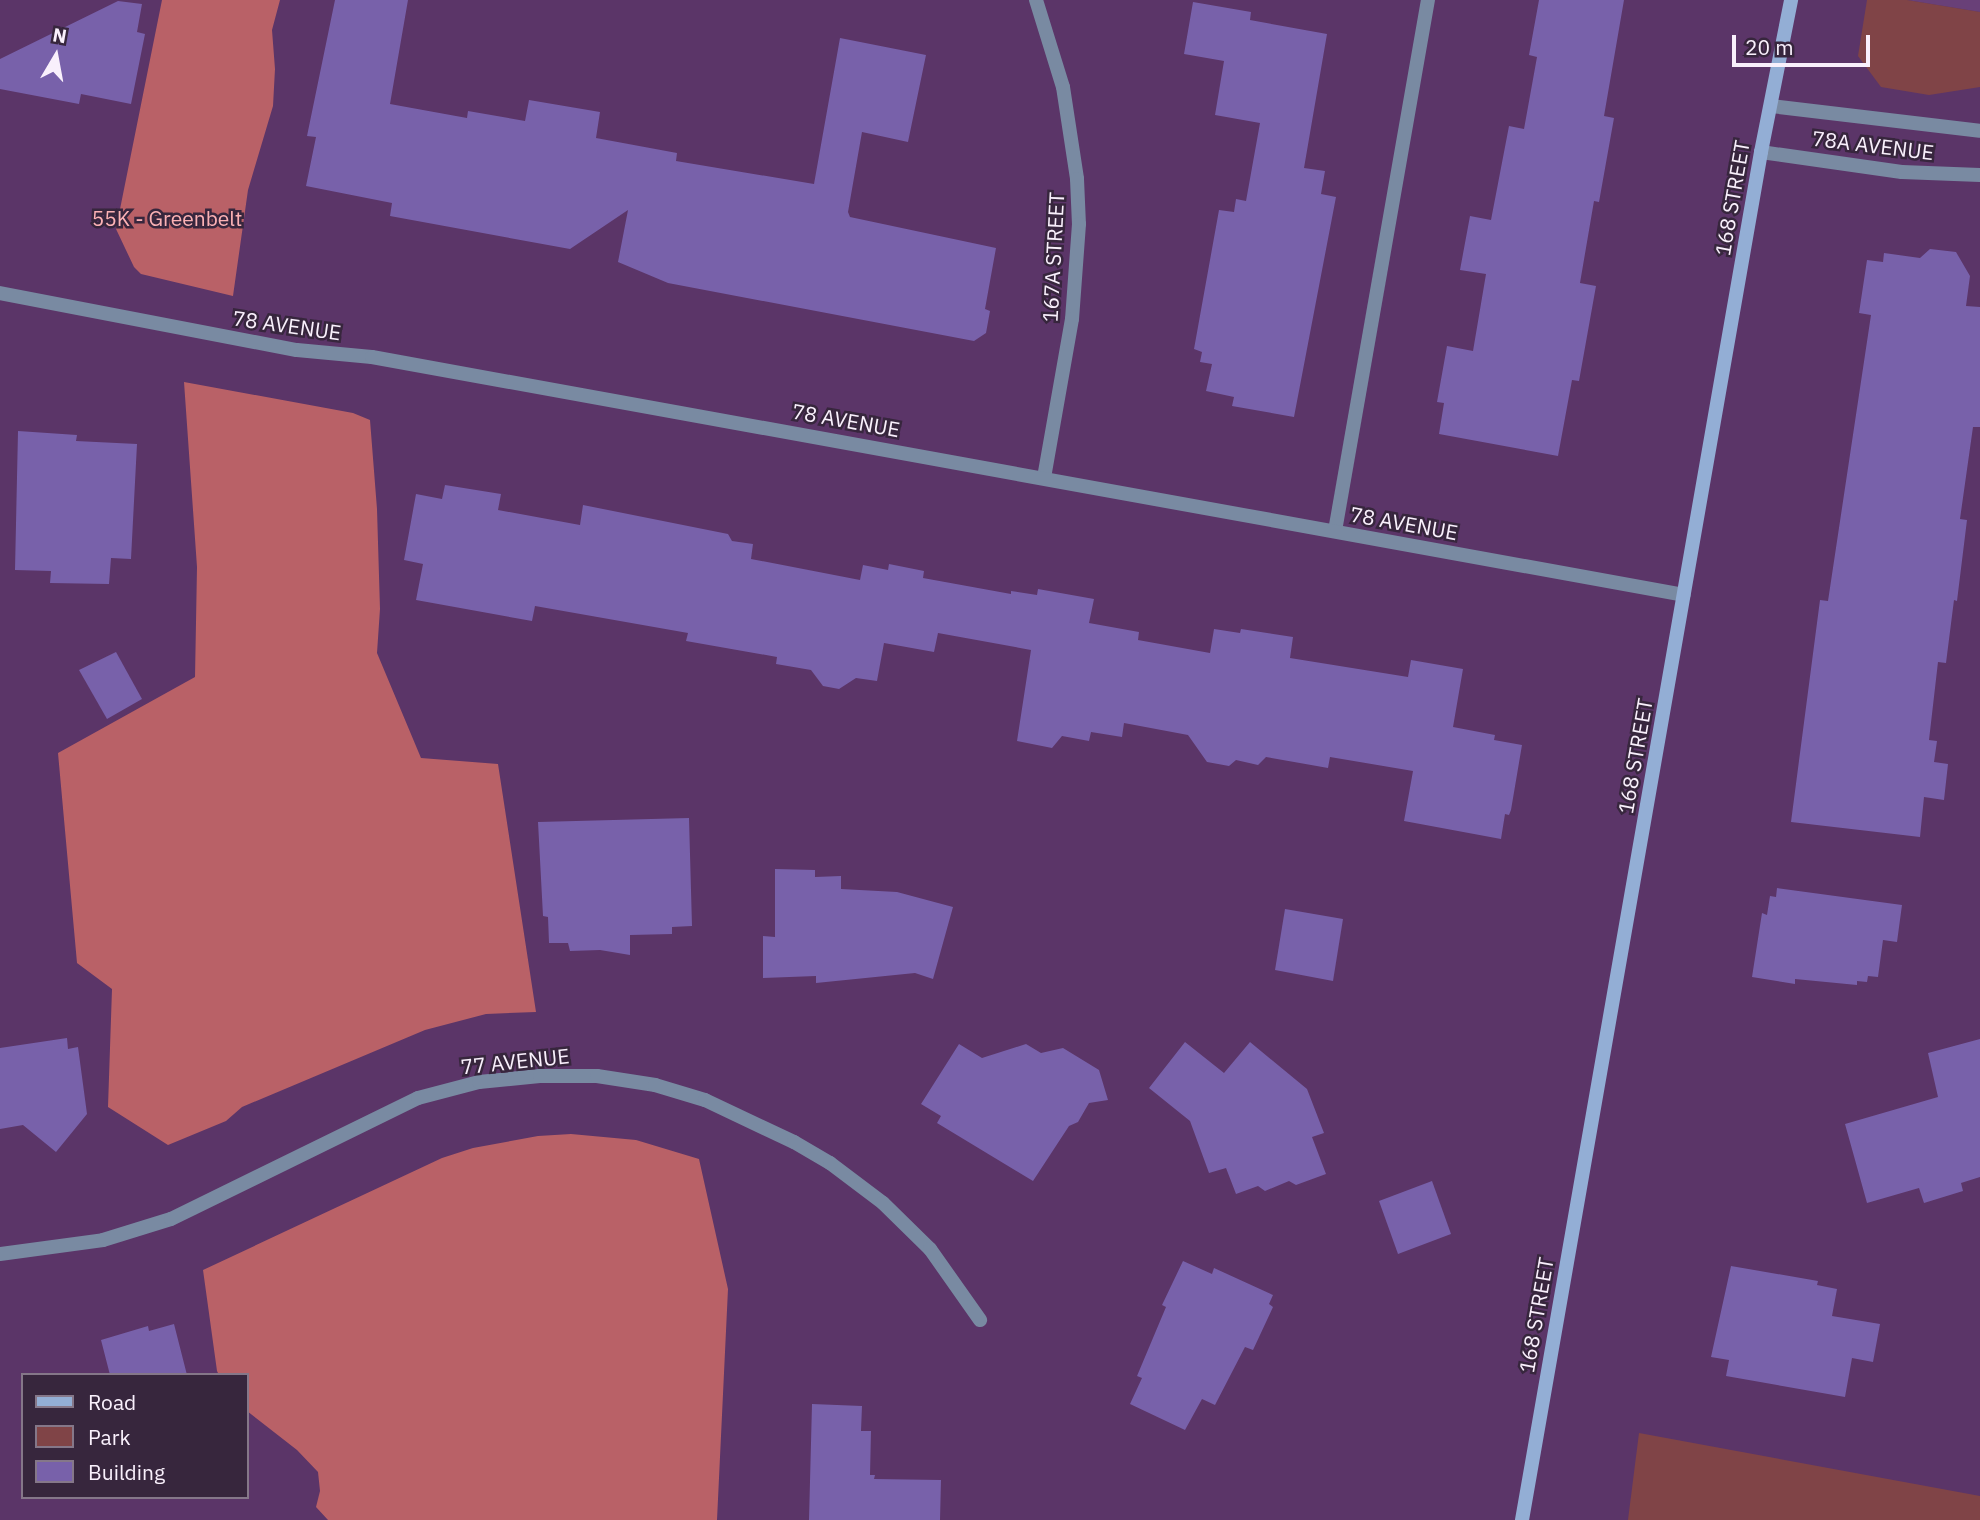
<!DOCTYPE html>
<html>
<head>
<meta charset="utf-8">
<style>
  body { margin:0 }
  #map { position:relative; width:1980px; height:1520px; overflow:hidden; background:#5b3568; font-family:"IBM Plex Sans",sans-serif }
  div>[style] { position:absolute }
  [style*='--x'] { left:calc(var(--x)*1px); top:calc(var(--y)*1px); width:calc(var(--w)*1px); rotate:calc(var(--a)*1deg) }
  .built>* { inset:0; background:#694078 }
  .green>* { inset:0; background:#804447 }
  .forest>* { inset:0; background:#b96167 }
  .building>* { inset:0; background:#7861aa }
  .lane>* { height:14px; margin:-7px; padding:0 7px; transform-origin:7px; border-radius:7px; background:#798aa2 }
  .street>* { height:14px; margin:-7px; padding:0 7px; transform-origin:7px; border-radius:7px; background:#798aa2 }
  .secondary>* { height:14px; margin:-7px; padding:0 7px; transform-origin:7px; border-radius:7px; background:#93aed5 }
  span { translate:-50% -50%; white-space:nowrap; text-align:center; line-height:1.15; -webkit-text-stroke:5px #37263d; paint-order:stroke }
  .street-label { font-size:21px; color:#f9f0fc }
  .park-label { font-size:21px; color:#fcb2b5 }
  .legend { position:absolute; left:21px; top:1373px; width:228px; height:126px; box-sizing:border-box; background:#37263d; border:2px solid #857789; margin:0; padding:9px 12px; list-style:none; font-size:21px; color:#f9f0fc }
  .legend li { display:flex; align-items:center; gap:14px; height:35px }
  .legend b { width:35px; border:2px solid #857789 }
  .north { position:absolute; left:21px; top:21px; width:70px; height:70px; -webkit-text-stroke:5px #37263d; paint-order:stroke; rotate:10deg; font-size:19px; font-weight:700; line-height:28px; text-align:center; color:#f9f0fc }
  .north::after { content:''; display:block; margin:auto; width:24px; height:32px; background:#f9f0fc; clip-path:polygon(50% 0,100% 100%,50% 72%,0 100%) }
  .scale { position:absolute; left:1732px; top:35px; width:138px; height:32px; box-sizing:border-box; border:4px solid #f9f0fc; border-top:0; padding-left:9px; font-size:21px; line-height:24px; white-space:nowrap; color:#f9f0fc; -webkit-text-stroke:5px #37263d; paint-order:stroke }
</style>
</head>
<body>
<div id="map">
  <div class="built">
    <i style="clip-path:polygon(1907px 0,1980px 0,1980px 12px)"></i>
  </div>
  <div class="green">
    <i style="clip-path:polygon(1867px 0,1907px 0,1980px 12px,1980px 87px,1929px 95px,1881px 87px,1858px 56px)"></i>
    <i style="clip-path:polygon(1639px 1433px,1980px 1496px,1980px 1520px,1628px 1520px)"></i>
  </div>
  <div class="forest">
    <i style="clip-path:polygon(162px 0,280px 0,272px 30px,275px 69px,273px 106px,248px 190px,233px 296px,141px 274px,134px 267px,116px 229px)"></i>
    <i style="clip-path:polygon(184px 382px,353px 413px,370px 420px,377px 509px,380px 609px,377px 653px,421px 758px,498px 764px,536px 1012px,486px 1014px,425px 1030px,242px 1107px,226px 1121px,168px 1145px,108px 1107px,112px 989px,77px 963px,58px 753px,195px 677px,197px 567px)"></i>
    <i style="clip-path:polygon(571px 1134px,636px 1140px,699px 1159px,728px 1289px,717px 1520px,328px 1520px,316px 1507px,320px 1491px,318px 1472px,297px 1450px,247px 1411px,247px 1375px,219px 1375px,217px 1371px,203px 1270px,442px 1158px,473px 1148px,538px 1136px)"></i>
  </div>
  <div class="building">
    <i style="clip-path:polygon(335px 0,408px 0,390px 104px,467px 118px,468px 111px,525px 121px,529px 100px,600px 112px,596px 138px,677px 153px,676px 161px,814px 184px,840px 38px,926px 55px,908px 142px,862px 132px,848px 212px,850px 217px,996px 248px,985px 309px,990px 311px,986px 333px,974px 341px,668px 283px,618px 262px,628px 210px,570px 249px,390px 216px,392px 203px,306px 186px,316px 137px,307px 136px)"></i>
    <i style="clip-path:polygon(1539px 0,1624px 0,1604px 116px,1614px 118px,1599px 202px,1594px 201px,1580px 283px,1596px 286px,1579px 381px,1572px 380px,1558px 456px,1439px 434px,1444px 403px,1437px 402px,1447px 346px,1473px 351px,1486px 274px,1460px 270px,1470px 216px,1491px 220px,1509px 126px,1524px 129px,1537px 57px,1529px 55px)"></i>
    <i style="clip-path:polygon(118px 1px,142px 4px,137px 32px,145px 34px,131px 104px,81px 94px,79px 104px,0 89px,0 59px)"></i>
    <i style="clip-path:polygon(1193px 2px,1251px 12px,1250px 20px,1327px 34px,1304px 168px,1325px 171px,1321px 194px,1336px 197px,1294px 417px,1232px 406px,1234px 397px,1206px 391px,1212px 364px,1200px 362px,1202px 352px,1194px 349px,1219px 210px,1234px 212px,1236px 199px,1246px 201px,1260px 123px,1215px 115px,1224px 61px,1184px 54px)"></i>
    <i style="clip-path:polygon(1930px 249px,1956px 252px,1970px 276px,1966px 306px,1980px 307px,1980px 427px,1973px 427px,1960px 519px,1967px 520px,1957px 601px,1954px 600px,1946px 663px,1938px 662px,1929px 740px,1937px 741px,1934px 762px,1948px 764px,1944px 800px,1924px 797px,1920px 837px,1791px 822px,1820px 600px,1828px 601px,1871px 315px,1859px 313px,1867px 260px,1883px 262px,1884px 253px,1920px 258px)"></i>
    <i style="clip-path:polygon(18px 431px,77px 435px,76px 441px,137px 444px,131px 559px,111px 558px,109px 584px,50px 583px,51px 571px,15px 570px)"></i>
    <i style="clip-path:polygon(445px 485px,501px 494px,498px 510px,580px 525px,583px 505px,728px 534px,732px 541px,753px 544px,751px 559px,860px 580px,863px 565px,888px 570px,889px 564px,924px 571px,923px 578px,1011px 594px,1011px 591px,1037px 595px,1038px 589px,1094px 599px,1089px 623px,1139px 632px,1138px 640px,1210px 653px,1214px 629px,1240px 633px,1241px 629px,1293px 637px,1290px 658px,1408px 677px,1411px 660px,1463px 669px,1453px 727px,1495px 735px,1494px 740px,1522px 745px,1511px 810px,1509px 815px,1505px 814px,1501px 839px,1404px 821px,1413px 771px,1330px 757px,1328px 768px,1266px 757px,1258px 765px,1236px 760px,1229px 766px,1207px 762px,1188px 735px,1124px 723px,1122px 737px,1091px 732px,1089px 741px,1062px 736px,1052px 748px,1017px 741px,1031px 650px,938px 633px,934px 652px,884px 643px,877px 681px,856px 678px,839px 689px,823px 686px,811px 670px,776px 664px,777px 657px,686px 641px,688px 633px,535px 606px,532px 621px,416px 600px,423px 564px,404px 560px,416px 494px,442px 499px)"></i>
    <i style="clip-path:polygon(116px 652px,142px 699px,107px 719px,79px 670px)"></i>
    <i style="clip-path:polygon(689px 818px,692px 926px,672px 927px,672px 934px,630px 935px,630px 955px,600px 950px,570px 951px,568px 943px,549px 943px,548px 917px,543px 916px,538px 822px)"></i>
    <i style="clip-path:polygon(775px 869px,815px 870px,815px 877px,841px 876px,841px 889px,897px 892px,953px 907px,933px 979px,915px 973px,816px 983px,816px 976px,763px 978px,763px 936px,775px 937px)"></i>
    <i style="clip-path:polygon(1777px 888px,1902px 905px,1897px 942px,1883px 940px,1878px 977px,1868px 976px,1867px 982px,1857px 981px,1857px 985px,1795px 979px,1795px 984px,1752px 977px,1762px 913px,1767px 915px,1770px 896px,1776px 897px)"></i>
    <i style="clip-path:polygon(1285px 909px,1343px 919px,1333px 981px,1275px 970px)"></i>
    <i style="clip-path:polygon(67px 1038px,68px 1049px,78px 1047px,87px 1114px,56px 1152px,23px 1125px,0 1129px,0 1048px)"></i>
    <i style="clip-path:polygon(1980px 1039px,1980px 1177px,1961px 1183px,1963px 1191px,1924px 1203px,1919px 1188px,1867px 1203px,1845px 1124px,1938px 1097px,1928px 1053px)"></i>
    <i style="clip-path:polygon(1185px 1042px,1224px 1073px,1250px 1042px,1307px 1089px,1324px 1133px,1312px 1137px,1326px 1174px,1296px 1185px,1289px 1181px,1265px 1191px,1258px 1186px,1236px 1194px,1226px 1168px,1209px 1173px,1190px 1121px,1149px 1088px)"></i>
    <i style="clip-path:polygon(959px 1044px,982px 1058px,1026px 1044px,1041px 1053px,1063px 1048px,1099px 1070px,1108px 1100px,1089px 1103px,1078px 1122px,1069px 1126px,1033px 1181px,937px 1123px,941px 1116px,921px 1104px)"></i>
    <i style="clip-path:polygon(1432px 1181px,1451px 1234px,1398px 1254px,1379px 1201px)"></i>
    <i style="clip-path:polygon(1183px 1261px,1212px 1274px,1214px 1268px,1273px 1295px,1269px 1304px,1273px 1307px,1253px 1350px,1245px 1347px,1215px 1405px,1202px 1399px,1185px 1430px,1130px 1404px,1142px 1378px,1137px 1376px,1166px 1307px,1162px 1305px)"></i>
    <i style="clip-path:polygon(1731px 1266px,1818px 1281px,1817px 1285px,1837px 1289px,1832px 1316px,1880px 1324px,1873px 1362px,1852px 1358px,1845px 1397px,1726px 1376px,1729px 1360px,1711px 1357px)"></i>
    <i style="clip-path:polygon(174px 1324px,187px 1375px,110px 1375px,101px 1340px,148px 1326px,149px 1331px)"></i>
    <i style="clip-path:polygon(812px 1404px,862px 1406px,861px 1431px,871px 1431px,870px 1475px,875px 1475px,874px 1479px,941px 1480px,940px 1520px,809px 1520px)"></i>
  </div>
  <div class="lane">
    <i style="--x:1335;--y:531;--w:539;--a:-80.07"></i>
  </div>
  <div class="street">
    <i style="--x:1036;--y:0;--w:91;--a:72.8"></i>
    <i style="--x:1063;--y:87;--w:93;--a:81.3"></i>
    <i style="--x:1077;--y:179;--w:45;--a:87.5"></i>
    <i style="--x:1079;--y:224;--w:95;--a:94.2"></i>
    <i style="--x:1072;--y:319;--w:160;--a:100"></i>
    <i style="--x:1771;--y:106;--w:210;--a:6.8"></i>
    <i style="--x:1761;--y:152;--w:142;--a:8.1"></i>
    <i style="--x:1902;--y:172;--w:78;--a:2.2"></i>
    <i style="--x:0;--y:293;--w:302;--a:10.9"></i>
    <i style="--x:297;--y:350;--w:75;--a:5.3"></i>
    <i style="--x:372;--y:357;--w:1333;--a:10.28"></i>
    <i style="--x:0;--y:1254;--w:104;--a:-7.7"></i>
    <i style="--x:103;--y:1240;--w:71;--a:-17.2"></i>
    <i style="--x:171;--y:1219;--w:275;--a:-26.1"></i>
    <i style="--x:418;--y:1098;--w:63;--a:-14.7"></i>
    <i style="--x:479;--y:1082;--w:61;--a:-5.6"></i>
    <i style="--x:540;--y:1076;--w:57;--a:0"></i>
    <i style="--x:597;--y:1076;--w:59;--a:8.8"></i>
    <i style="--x:655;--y:1085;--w:52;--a:16.7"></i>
    <i style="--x:705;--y:1100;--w:98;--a:25.3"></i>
    <i style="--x:794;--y:1142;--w:42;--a:30.3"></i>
    <i style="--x:830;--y:1163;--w:66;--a:37"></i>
    <i style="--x:883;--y:1203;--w:66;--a:44.4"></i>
    <i style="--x:930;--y:1249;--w:87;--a:54.8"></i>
  </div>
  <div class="secondary">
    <i style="--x:1522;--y:1520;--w:1389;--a:-80.09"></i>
    <i style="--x:1761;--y:152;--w:155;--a:-78.8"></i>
  </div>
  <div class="street-label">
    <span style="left:1873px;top:145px;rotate:7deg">78A AVENUE</span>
    <span style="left:1732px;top:198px;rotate:-80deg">168 STREET</span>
    <span style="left:1053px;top:257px;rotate:-87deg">167A STREET</span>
    <span style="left:287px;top:325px;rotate:8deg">78 AVENUE</span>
    <span style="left:846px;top:420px;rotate:10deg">78 AVENUE</span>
    <span style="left:1404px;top:523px;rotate:10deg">78 AVENUE</span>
    <span style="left:1635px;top:756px;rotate:-80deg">168 STREET</span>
    <span style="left:515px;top:1061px;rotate:-6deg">77 AVENUE</span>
    <span style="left:1536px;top:1315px;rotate:-80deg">168 STREET</span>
  </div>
  <div class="park-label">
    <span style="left:167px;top:218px">55K - Greenbelt</span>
  </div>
  <ul class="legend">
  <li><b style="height:9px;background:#93aed5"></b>Road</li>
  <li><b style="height:19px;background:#804447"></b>Park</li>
  <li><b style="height:19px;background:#7861aa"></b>Building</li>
  </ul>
  <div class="north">N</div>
  <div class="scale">20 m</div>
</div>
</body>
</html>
